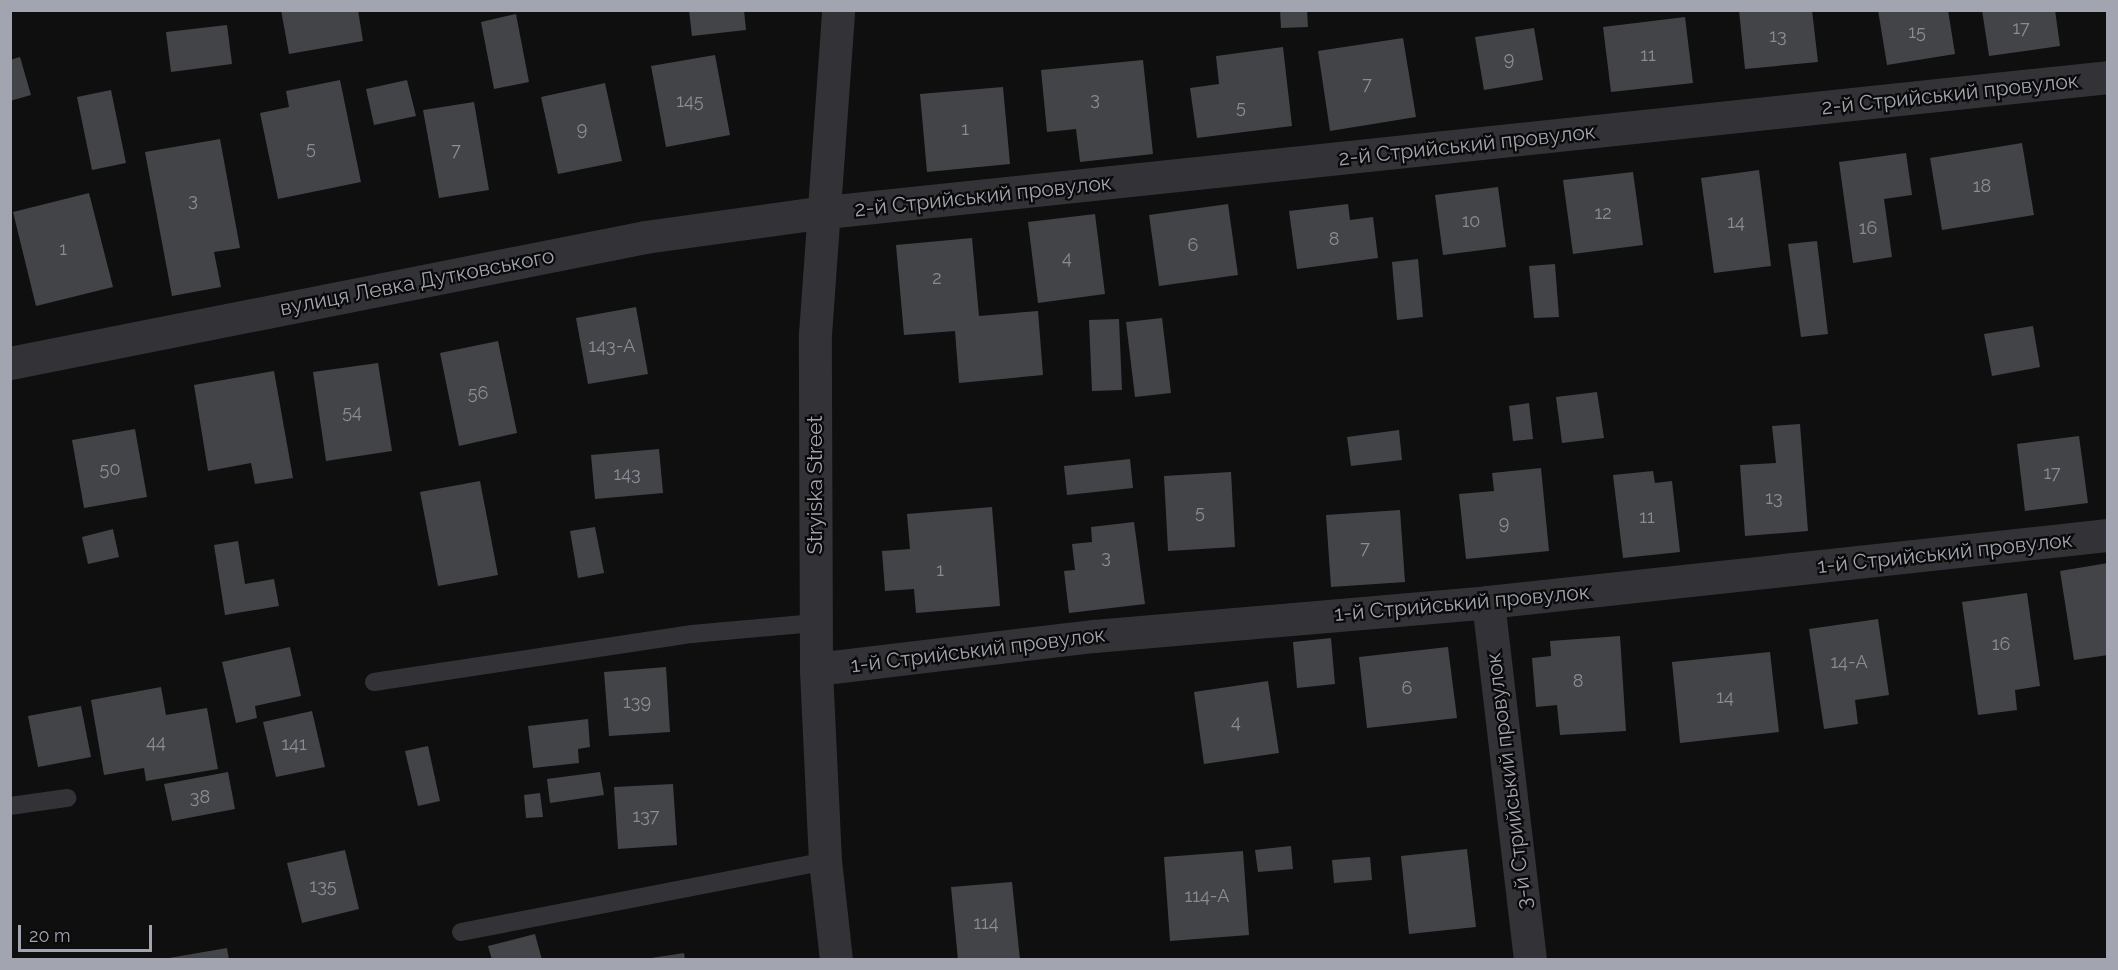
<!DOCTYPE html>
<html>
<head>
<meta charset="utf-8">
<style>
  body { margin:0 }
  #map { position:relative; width:2118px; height:970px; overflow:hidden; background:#0f0f10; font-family:Raleway,sans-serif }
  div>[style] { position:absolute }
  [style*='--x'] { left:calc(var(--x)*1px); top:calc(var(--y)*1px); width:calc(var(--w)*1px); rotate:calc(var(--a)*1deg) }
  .building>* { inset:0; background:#434448 }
  .lane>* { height:18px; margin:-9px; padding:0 9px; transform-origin:9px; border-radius:9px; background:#333337 }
  .street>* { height:33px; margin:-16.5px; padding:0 16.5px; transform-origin:16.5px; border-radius:16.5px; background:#333337 }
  span { translate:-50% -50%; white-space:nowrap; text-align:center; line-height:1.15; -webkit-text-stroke:4.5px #0a0a0b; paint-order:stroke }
  .number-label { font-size:18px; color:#8a8d95 }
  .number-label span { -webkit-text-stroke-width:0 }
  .street-label { font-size:21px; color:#a2a5af }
  .frame { position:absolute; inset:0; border:12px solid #a2a5af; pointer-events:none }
  .scale { position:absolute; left:18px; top:925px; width:134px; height:27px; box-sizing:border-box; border:3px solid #a2a5af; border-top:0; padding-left:8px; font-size:18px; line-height:21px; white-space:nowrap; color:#a2a5af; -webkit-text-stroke:4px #0a0a0b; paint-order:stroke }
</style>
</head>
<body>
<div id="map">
  <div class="building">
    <i style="clip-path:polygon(281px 10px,358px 10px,363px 41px,289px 54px)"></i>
    <i style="clip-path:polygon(689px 10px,744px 10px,746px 30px,692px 36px)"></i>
    <i style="clip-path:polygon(1280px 10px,1307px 10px,1308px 27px,1281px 28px)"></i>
    <i style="clip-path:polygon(1739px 10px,1812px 10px,1818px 62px,1745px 69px)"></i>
    <i style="clip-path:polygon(1878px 10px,1948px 10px,1955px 54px,1887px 65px)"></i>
    <i style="clip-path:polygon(1982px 10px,2055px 10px,2060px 46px,1989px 56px)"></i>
    <i style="clip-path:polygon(516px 14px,529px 82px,494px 89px,481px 22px)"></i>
    <i style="clip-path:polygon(1685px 17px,1693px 83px,1611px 92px,1603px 27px)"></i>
    <i style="clip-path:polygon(227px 25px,232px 64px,171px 72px,166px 32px)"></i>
    <i style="clip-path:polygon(1534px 28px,1543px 80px,1484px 90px,1475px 37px)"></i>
    <i style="clip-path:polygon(1403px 38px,1416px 117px,1330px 131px,1318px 51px)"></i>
    <i style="clip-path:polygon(1283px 47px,1292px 126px,1197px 138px,1190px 88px,1219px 84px,1216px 56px)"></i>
    <i style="clip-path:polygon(715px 55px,730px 135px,666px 147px,651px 66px)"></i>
    <i style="clip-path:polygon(20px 57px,31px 95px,10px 101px,10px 60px)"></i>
    <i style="clip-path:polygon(1143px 60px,1153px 154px,1080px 162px,1076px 129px,1047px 132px,1041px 70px)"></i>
    <i style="clip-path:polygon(340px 80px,361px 182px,278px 199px,260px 113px,289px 107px,286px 91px)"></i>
    <i style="clip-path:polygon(407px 80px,416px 116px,374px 125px,366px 89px)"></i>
    <i style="clip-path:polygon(605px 83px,622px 161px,558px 174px,541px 97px)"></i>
    <i style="clip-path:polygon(1003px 87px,1010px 164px,927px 172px,920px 94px)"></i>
    <i style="clip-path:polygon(111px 90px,126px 163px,92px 170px,77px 97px)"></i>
    <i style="clip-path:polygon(474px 102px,489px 190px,439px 198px,423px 110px)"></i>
    <i style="clip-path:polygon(220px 139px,240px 248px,214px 252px,221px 287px,172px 296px,145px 152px)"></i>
    <i style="clip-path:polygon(2022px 143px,2034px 215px,1942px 230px,1930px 158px)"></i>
    <i style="clip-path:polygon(1906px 153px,1912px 195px,1884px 199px,1892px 257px,1853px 263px,1839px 162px)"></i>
    <i style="clip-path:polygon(1759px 170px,1771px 266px,1714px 273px,1701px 178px)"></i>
    <i style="clip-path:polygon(1633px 172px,1643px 245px,1573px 254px,1563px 180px)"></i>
    <i style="clip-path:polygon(1498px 187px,1506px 247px,1443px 255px,1435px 195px)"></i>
    <i style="clip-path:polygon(89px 193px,113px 287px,36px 306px,13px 212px)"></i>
    <i style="clip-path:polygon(1228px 204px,1238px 275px,1159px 286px,1149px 215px)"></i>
    <i style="clip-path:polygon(1348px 204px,1350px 220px,1373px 217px,1378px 258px,1297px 269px,1289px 211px)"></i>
    <i style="clip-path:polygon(1095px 214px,1105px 294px,1038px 303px,1028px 222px)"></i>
    <i style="clip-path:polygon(972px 238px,979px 316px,1038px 311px,1043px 375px,959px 383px,955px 331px,904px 335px,896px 245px)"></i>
    <i style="clip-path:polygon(1817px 241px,1828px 334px,1801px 337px,1788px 244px)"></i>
    <i style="clip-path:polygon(1418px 259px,1423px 317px,1397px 320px,1392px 262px)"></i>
    <i style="clip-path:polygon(1555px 264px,1559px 317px,1534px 318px,1529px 266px)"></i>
    <i style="clip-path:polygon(636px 307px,648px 374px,588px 384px,576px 318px)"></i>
    <i style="clip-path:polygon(1162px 318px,1171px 393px,1135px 397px,1126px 322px)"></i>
    <i style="clip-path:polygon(1119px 319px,1122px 390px,1092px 391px,1089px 320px)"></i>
    <i style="clip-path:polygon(2033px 326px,2040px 367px,1992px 376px,1984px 334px)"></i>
    <i style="clip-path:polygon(498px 341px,517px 433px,459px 446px,440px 353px)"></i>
    <i style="clip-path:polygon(378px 363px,392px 451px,326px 461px,313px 372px)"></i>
    <i style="clip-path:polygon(274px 371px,293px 478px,255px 484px,251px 463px,208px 471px,194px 385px)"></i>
    <i style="clip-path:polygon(1597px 392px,1604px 438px,1562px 443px,1556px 397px)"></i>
    <i style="clip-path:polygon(1529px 403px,1533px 439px,1513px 441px,1509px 406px)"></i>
    <i style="clip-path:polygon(1800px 424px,1808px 531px,1745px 536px,1740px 465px,1776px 463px,1772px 426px)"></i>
    <i style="clip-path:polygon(135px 429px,147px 497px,84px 508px,72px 440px)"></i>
    <i style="clip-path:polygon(1399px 430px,1402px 460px,1351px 466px,1347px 437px)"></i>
    <i style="clip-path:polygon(2079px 436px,2088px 503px,2025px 511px,2017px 444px)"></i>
    <i style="clip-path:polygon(659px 449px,663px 493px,595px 499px,591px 455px)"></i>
    <i style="clip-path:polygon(1130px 459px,1133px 488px,1067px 495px,1064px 466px)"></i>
    <i style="clip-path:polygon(1541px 468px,1549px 551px,1466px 559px,1459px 494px,1494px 491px,1492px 473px)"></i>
    <i style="clip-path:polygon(1653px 471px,1655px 483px,1672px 481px,1680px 552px,1623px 558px,1613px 475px)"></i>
    <i style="clip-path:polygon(1231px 472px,1235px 547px,1168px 551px,1164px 476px)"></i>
    <i style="clip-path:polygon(480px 481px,498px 575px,438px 586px,420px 492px)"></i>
    <i style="clip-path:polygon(992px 507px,1000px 606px,916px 613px,914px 589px,885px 591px,882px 551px,910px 549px,907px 514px)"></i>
    <i style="clip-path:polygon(1400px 510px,1405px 582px,1331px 587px,1326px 515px)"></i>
    <i style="clip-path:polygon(1134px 522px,1145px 604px,1069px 613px,1064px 571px,1075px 570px,1072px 544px,1092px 542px,1091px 527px)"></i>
    <i style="clip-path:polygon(595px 527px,604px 573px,578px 578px,570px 531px)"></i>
    <i style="clip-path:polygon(113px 529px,119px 557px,88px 564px,82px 537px)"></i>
    <i style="clip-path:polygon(238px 541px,245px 584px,274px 579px,279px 606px,225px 615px,214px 545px)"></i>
    <i style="clip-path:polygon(2108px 563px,2108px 655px,2074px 660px,2060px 571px)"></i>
    <i style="clip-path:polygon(2027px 593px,2040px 686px,2015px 690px,2017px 710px,1978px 715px,1962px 602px)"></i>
    <i style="clip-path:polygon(1878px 619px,1889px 695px,1855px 700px,1858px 724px,1824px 729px,1809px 629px)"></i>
    <i style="clip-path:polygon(1620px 636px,1626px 731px,1560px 735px,1557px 705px,1536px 707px,1532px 658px,1551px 656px,1550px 641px)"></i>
    <i style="clip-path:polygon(1331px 638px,1335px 684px,1297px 688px,1293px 642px)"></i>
    <i style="clip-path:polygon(290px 647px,301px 696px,255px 706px,257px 718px,236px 723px,222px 662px)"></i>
    <i style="clip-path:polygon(1448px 647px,1457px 718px,1367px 728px,1359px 657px)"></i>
    <i style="clip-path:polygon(1770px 652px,1779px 732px,1680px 743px,1672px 662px)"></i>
    <i style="clip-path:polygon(666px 667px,670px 732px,609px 736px,604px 672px)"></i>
    <i style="clip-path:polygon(1268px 681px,1279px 753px,1204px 764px,1194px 692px)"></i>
    <i style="clip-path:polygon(161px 687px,166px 715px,207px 708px,218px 769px,146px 781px,144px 768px,104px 775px,91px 700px)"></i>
    <i style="clip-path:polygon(81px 706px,91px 757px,38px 767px,28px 716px)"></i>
    <i style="clip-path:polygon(312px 711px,325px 767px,276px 777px,263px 722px)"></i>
    <i style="clip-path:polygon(588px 719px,590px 747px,578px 749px,579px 763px,533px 768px,528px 726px)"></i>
    <i style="clip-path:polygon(428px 746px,440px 801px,418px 806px,405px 751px)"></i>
    <i style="clip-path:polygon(228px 772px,235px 809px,172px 821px,164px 784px)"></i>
    <i style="clip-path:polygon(600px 772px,604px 795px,550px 803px,547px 779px)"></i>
    <i style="clip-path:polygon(673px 784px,677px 845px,618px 849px,614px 787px)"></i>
    <i style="clip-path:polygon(540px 793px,543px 817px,526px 818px,524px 795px)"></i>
    <i style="clip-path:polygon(1291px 846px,1293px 869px,1258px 872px,1255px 850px)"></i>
    <i style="clip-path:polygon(1467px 849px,1476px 927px,1409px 934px,1401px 856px)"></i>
    <i style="clip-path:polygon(345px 850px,359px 909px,302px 923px,287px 863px)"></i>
    <i style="clip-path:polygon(1243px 851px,1249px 935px,1170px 941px,1164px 857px)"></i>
    <i style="clip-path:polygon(1370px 857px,1372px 880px,1334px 883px,1332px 860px)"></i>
    <i style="clip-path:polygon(1012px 882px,1020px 960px,958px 960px,951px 887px)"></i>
    <i style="clip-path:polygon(535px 934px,542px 960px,492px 960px,488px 946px)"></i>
    <i style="clip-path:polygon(227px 948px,229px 960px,170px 960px,169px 958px)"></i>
    <i style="clip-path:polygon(684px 953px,685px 960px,652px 960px,651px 958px)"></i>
  </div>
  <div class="lane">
    <i style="--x:374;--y:682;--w:322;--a:-8.6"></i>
    <i style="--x:692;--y:634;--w:123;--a:-5.1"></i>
    <i style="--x:10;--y:806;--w:58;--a:-8"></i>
    <i style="--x:461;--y:932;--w:371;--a:-11"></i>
  </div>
  <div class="street">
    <i style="--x:10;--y:363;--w:647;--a:-11.22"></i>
    <i style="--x:645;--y:237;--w:183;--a:-7.9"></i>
    <i style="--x:826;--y:212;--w:1289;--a:-6.01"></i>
    <i style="--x:1488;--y:602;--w:360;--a:83.3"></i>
    <i style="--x:816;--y:669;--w:280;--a:-6.8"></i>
    <i style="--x:1094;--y:636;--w:395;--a:-4.9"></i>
    <i style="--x:1488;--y:602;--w:624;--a:-6.17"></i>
    <i style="--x:836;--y:960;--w:100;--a:-96.3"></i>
    <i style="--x:825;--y:861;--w:192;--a:-92.7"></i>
    <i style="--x:816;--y:669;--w:335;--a:-90.2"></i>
    <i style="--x:815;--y:334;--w:325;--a:-85.9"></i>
  </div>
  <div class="number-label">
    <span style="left:2021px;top:28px">17</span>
    <span style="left:1917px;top:32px">15</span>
    <span style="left:1778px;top:36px">13</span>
    <span style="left:1648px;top:55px">11</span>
    <span style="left:1509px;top:59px">9</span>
    <span style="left:1367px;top:84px">7</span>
    <span style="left:1095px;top:99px">3</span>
    <span style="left:690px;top:101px">145</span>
    <span style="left:1241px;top:107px">5</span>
    <span style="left:582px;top:129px">9</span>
    <span style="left:965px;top:129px">1</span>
    <span style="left:311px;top:148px">5</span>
    <span style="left:456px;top:150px">7</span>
    <span style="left:1982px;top:186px">18</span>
    <span style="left:193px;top:200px">3</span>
    <span style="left:1603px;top:213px">12</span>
    <span style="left:1471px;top:221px">10</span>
    <span style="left:1736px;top:222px">14</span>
    <span style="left:1868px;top:228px">16</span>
    <span style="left:1334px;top:239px">8</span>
    <span style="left:1193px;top:245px">6</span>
    <span style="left:63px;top:249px">1</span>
    <span style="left:1067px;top:258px">4</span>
    <span style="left:937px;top:278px">2</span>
    <span style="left:612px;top:346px">143-А</span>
    <span style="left:478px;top:393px">56</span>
    <span style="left:352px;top:412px">54</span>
    <span style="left:110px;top:469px">50</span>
    <span style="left:2052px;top:473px">17</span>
    <span style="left:627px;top:474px">143</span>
    <span style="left:1774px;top:498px">13</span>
    <span style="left:1200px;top:512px">5</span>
    <span style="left:1647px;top:517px">11</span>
    <span style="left:1504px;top:523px">9</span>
    <span style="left:1365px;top:548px">7</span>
    <span style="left:1106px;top:557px">3</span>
    <span style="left:940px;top:570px">1</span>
    <span style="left:2001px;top:644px">16</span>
    <span style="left:1849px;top:662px">14-А</span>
    <span style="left:1578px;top:681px">8</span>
    <span style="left:1407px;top:688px">6</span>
    <span style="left:1725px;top:697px">14</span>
    <span style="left:637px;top:702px">139</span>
    <span style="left:1236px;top:722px">4</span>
    <span style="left:156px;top:742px">44</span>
    <span style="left:294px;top:744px">141</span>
    <span style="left:200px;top:797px">38</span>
    <span style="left:646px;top:816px">137</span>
    <span style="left:323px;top:886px">135</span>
    <span style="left:1207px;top:896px">114-А</span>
    <span style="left:986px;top:923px">114</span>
  </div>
  <div class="street-label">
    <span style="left:1950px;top:94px;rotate:-6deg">2-й Стрийський провулок</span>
    <span style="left:1467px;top:145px;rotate:-6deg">2-й Стрийський провулок</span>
    <span style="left:983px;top:196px;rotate:-6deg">2-й Стрийський провулок</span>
    <span style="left:417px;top:282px;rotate:-11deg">вулиця Левка Дутковського</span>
    <span style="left:815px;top:485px;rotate:-90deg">Stryiska Street</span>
    <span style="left:1945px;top:553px;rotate:-6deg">1-й Стрийський провулок</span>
    <span style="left:1462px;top:603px;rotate:-5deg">1-й Стрийський провулок</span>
    <span style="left:978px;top:650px;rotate:-7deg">1-й Стрийський провулок</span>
    <span style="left:1509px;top:781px;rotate:-97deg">3-й Стрийський провулок</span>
  </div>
  <div class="frame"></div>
  <div class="scale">20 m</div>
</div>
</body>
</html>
